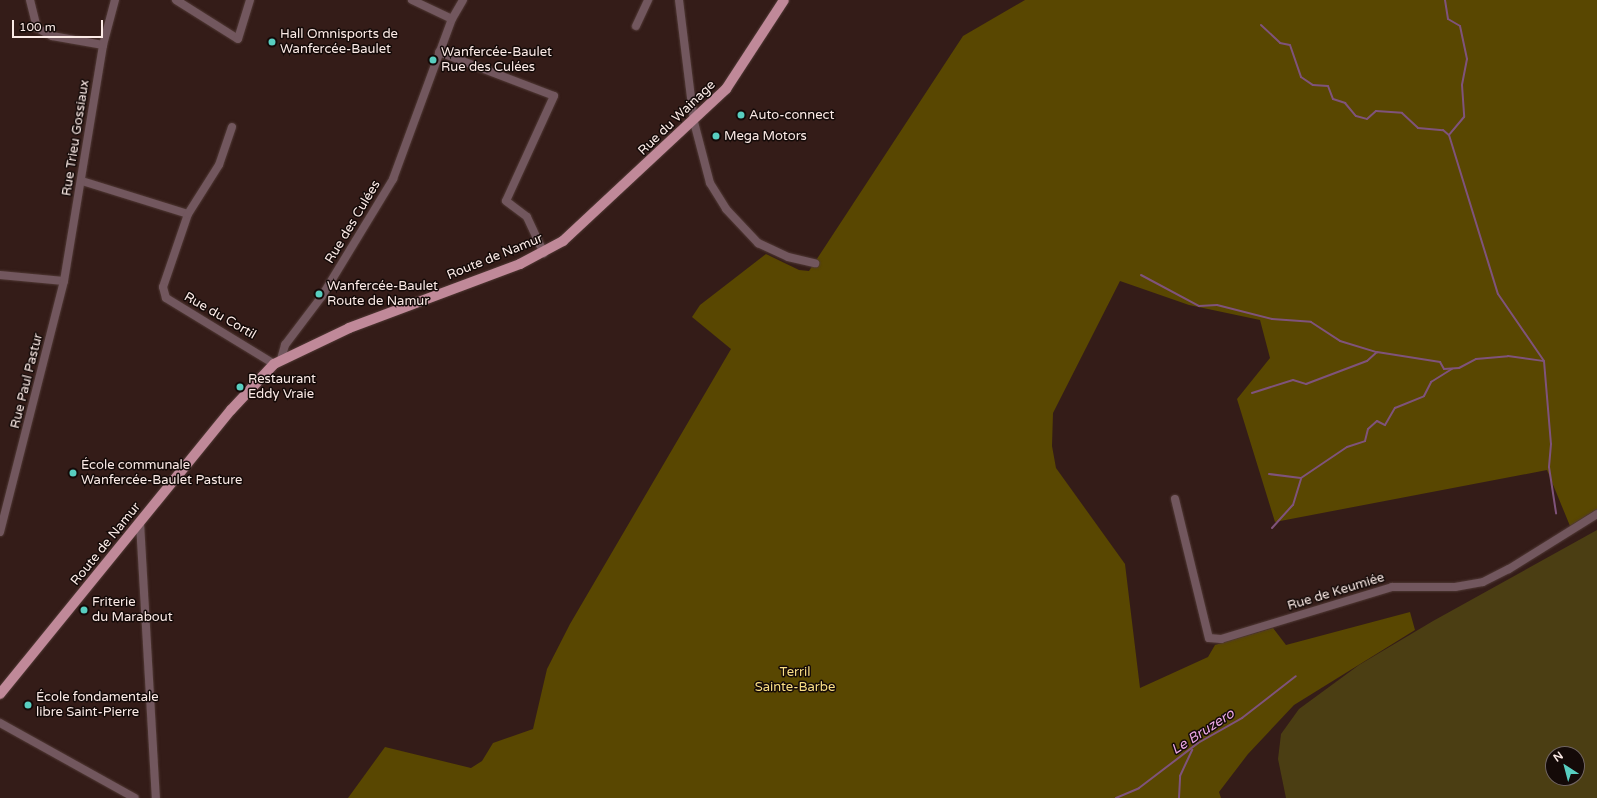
<!DOCTYPE html>
<html>
<head>
<meta charset="utf-8">
<style>
  body { margin:0 }
  #map { position:relative; width:1597px; height:798px; overflow:hidden; background:#341c18; font-family:"Varela Round",sans-serif }
  div>[style] { position:absolute }
  [style*='--x'] { left:calc(var(--x)*1px); top:calc(var(--y)*1px); width:calc(var(--w)*1px); rotate:calc(var(--a)*1deg) }
  .green>* { inset:0; background:#4b3e13 }
  .forest>* { inset:0; background:#594701 }
  .stream>* { height:2px; margin:-1px; padding:0 1px; transform-origin:1px; border-radius:1px; background:#7f537b }
  .roads { filter:drop-shadow(0 0 1px #503935) drop-shadow(0 0 1px #503935) }
  .minor>* { height:8px; margin:-4px; padding:0 4px; transform-origin:4px; border-radius:4px; background:#72575e }
  .major>* { height:10px; margin:-5px; padding:0 5px; transform-origin:5px; border-radius:5px; background:#c08999 }
  .dots>* { width:11px; height:11px; translate:-50% -50%; box-sizing:border-box; border:2px solid #140a08; border-radius:50% }
  span { translate:-50% -50%; white-space:nowrap; text-align:center; line-height:1.15; -webkit-text-stroke:3px #140a08; paint-order:stroke }
  .poi-label { font-size:13px; color:#fbeae6 }
  .left { translate:0 -50%; text-align:left }
  .street-label { font-size:13px; color:#fbeae6 }
  .park-label { font-size:13px; color:#f9de85 }
  .water-label { font-size:14px; color:#eba7e4; font-style:italic }
  .north { position:absolute; left:1545px; top:746px; width:40px; height:40px; box-sizing:border-box; background:#140a08; border:1px solid #706461; border-radius:50%; rotate:324deg; font-size:11px; font-weight:700; line-height:16px; text-align:center; color:#fbeae6 }
  .north::after { content:''; display:block; margin:auto; width:14px; height:18px; background:#58cec0; clip-path:polygon(50% 0,100% 100%,50% 72%,0 100%) }
  .scale { position:absolute; left:12px; top:20px; width:91px; height:18px; box-sizing:border-box; border:2px solid #fbeae6; border-top:0; padding-left:5px; font-size:12px; line-height:14px; white-space:nowrap; color:#fbeae6; -webkit-text-stroke:3px #140a08; paint-order:stroke }
</style>
</head>
<body>
<div id="map">
  <div class="green">
    <i style="clip-path:polygon(evenodd,1597px 530px,1597px 798px,1286px 798px,1278px 759px,1281px 734px,1299px 709px,1359px 665px,1433px 621px,1597px 530px,1553px 754px,1577px 754px,1577px 778px,1553px 778px,1553px 754px)"></i>
  </div>
  <div class="forest">
    <i style="clip-path:polygon(1025px 0,1597px 0,1597px 509px,1570px 526px,1547px 470px,1275px 522px,1237px 399px,1270px 358px,1260px 320px,1189px 305px,1120px 281px,1053px 413px,1052px 446px,1056px 468px,1125px 564px,1140px 688px,1208px 657px,1215px 645px,1273px 628px,1286px 645px,1410px 612px,1415px 630px,1294px 705px,1248px 754px,1219px 792px,1221px 798px,348px 798px,385px 747px,471px 768px,482px 761px,493px 743px,533px 729px,547px 669px,570px 624px,731px 349px,692px 317px,700px 305px,766px 254px,799px 270px,809px 271px,963px 36px)"></i>
  </div>
  <div class="stream">
    <i style="--x:1445;--y:0;--w:19;--a:81"></i>
    <i style="--x:1448;--y:19;--w:14;--a:30"></i>
    <i style="--x:1460;--y:26;--w:34;--a:78"></i>
    <i style="--x:1467;--y:59;--w:26;--a:101"></i>
    <i style="--x:1462;--y:85;--w:32;--a:86"></i>
    <i style="--x:1464;--y:117;--w:23;--a:130"></i>
    <i style="--x:1261;--y:25;--w:26;--a:43"></i>
    <i style="--x:1280;--y:43;--w:10;--a:11"></i>
    <i style="--x:1290;--y:45;--w:34;--a:71"></i>
    <i style="--x:1301;--y:77;--w:14;--a:34"></i>
    <i style="--x:1313;--y:85;--w:15;--a:4"></i>
    <i style="--x:1328;--y:86;--w:14;--a:69"></i>
    <i style="--x:1333;--y:99;--w:13;--a:18"></i>
    <i style="--x:1345;--y:103;--w:17;--a:50"></i>
    <i style="--x:1356;--y:116;--w:11;--a:15"></i>
    <i style="--x:1367;--y:119;--w:12;--a:-42"></i>
    <i style="--x:1376;--y:111;--w:26;--a:4"></i>
    <i style="--x:1402;--y:113;--w:22;--a:43"></i>
    <i style="--x:1418;--y:128;--w:25;--a:5"></i>
    <i style="--x:1443;--y:130;--w:8;--a:40"></i>
    <i style="--x:1449;--y:135;--w:166;--a:72.9"></i>
    <i style="--x:1498;--y:294;--w:81;--a:55.5"></i>
    <i style="--x:1544;--y:361;--w:83;--a:85.2"></i>
    <i style="--x:1551;--y:444;--w:23;--a:95"></i>
    <i style="--x:1549;--y:467;--w:47;--a:81.3"></i>
    <i style="--x:1141;--y:275;--w:66;--a:28.1"></i>
    <i style="--x:1199;--y:306;--w:18;--a:-3"></i>
    <i style="--x:1217;--y:305;--w:57;--a:14.3"></i>
    <i style="--x:1272;--y:319;--w:39;--a:4"></i>
    <i style="--x:1311;--y:322;--w:35;--a:33"></i>
    <i style="--x:1340;--y:341;--w:39;--a:17"></i>
    <i style="--x:1252;--y:393;--w:43;--a:-17.6"></i>
    <i style="--x:1293;--y:380;--w:14;--a:17"></i>
    <i style="--x:1306;--y:384;--w:65;--a:-20.7"></i>
    <i style="--x:1367;--y:361;--w:13;--a:-42"></i>
    <i style="--x:1377;--y:352;--w:64;--a:9"></i>
    <i style="--x:1440;--y:362;--w:8;--a:60"></i>
    <i style="--x:1444;--y:369;--w:15;--a:-4"></i>
    <i style="--x:1459;--y:368;--w:19;--a:-28"></i>
    <i style="--x:1476;--y:359;--w:32;--a:-5"></i>
    <i style="--x:1508;--y:356;--w:35;--a:8"></i>
    <i style="--x:1269;--y:474;--w:32;--a:7"></i>
    <i style="--x:1301;--y:478;--w:55;--a:-34"></i>
    <i style="--x:1347;--y:447;--w:19;--a:-18"></i>
    <i style="--x:1365;--y:441;--w:12;--a:-76"></i>
    <i style="--x:1368;--y:429;--w:12;--a:-42"></i>
    <i style="--x:1377;--y:421;--w:9;--a:27"></i>
    <i style="--x:1385;--y:425;--w:20;--a:-60"></i>
    <i style="--x:1395;--y:408;--w:31;--a:-22"></i>
    <i style="--x:1424;--y:396;--w:16;--a:-63"></i>
    <i style="--x:1431;--y:382;--w:25;--a:-32"></i>
    <i style="--x:1272;--y:528;--w:31;--a:-48"></i>
    <i style="--x:1293;--y:505;--w:28;--a:-73"></i>
    <i style="--x:1116;--y:798;--w:25;--a:-23"></i>
    <i style="--x:1139;--y:788;--w:74;--a:-37.3"></i>
    <i style="--x:1198;--y:743;--w:51;--a:-29.6"></i>
    <i style="--x:1242;--y:718;--w:68;--a:-37.9"></i>
    <i style="--x:1179;--y:798;--w:22;--a:-87"></i>
    <i style="--x:1180;--y:776;--w:29;--a:-65"></i>
  </div>
  <div class="roads">
    <div class="minor">
      <i style="--x:30;--y:0;--w:29;--a:76"></i>
      <i style="--x:37;--y:28;--w:17;--a:28"></i>
      <i style="--x:52;--y:36;--w:52;--a:10"></i>
      <i style="--x:176;--y:0;--w:73;--a:32.2"></i>
      <i style="--x:238;--y:39;--w:41;--a:-72.9"></i>
      <i style="--x:412;--y:0;--w:44;--a:25.4"></i>
      <i style="--x:679;--y:0;--w:123;--a:83"></i>
      <i style="--x:694;--y:122;--w:63;--a:75.3"></i>
      <i style="--x:710;--y:183;--w:31;--a:58"></i>
      <i style="--x:726;--y:209;--w:47;--a:46.7"></i>
      <i style="--x:758;--y:243;--w:33;--a:25"></i>
      <i style="--x:788;--y:257;--w:28;--a:13"></i>
      <i style="--x:636;--y:26;--w:29;--a:-65"></i>
      <i style="--x:439;--y:52;--w:123;--a:20.9"></i>
      <i style="--x:554;--y:96;--w:115;--a:114.6"></i>
      <i style="--x:506;--y:201;--w:26;--a:37"></i>
      <i style="--x:527;--y:217;--w:40;--a:65"></i>
      <i style="--x:82;--y:181;--w:111;--a:17.3"></i>
      <i style="--x:188;--y:214;--w:77;--a:108.9"></i>
      <i style="--x:163;--y:287;--w:11;--a:75"></i>
      <i style="--x:166;--y:298;--w:127;--a:31.4"></i>
      <i style="--x:188;--y:214;--w:58;--a:-57.7"></i>
      <i style="--x:219;--y:165;--w:40;--a:-71.1"></i>
      <i style="--x:0;--y:275;--w:64;--a:5.4"></i>
      <i style="--x:281;--y:359;--w:15;--a:-74"></i>
      <i style="--x:285;--y:345;--w:61;--a:-52.9"></i>
      <i style="--x:322;--y:296;--w:137;--a:-58.7"></i>
      <i style="--x:393;--y:179;--w:171;--a:-69.8"></i>
      <i style="--x:452;--y:19;--w:22;--a:-60"></i>
      <i style="--x:1175;--y:499;--w:143;--a:76.3"></i>
      <i style="--x:1209;--y:638;--w:12;--a:5"></i>
      <i style="--x:1221;--y:639;--w:179;--a:-16.9"></i>
      <i style="--x:1392;--y:587;--w:63;--a:0"></i>
      <i style="--x:1455;--y:587;--w:28;--a:-10"></i>
      <i style="--x:1483;--y:582;--w:29;--a:-27"></i>
      <i style="--x:1509;--y:569;--w:104;--a:-32"></i>
      <i style="--x:140;--y:523;--w:275;--a:86.7"></i>
      <i style="--x:0;--y:532;--w:259;--a:-75.7"></i>
      <i style="--x:64;--y:281;--w:239;--a:-80.6"></i>
      <i style="--x:103;--y:45;--w:47;--a:-75.1"></i>
      <i style="--x:0;--y:723;--w:154;--a:29.1"></i>
    </div>
    <div class="major">
      <i style="--x:0;--y:694;--w:366;--a:-50.9"></i>
      <i style="--x:231;--y:410;--w:63;--a:-46.9"></i>
      <i style="--x:274;--y:364;--w:83;--a:-25.6"></i>
      <i style="--x:349;--y:328;--w:183;--a:-20.5"></i>
      <i style="--x:520;--y:264;--w:49;--a:-28.1"></i>
      <i style="--x:563;--y:241;--w:223;--a:-43"></i>
      <i style="--x:726;--y:89;--w:106;--a:-56.9"></i>
    </div>
  </div>
  <div class="dots">
    <i style="left:272px;top:42px;background:#58cec0"></i>
    <i style="left:433px;top:60px;background:#58cec0"></i>
    <i style="left:741px;top:115px;background:#58cec0"></i>
    <i style="left:716px;top:136px;background:#58cec0"></i>
    <i style="left:319px;top:294px;background:#58cec0"></i>
    <i style="left:240px;top:387px;background:#58cec0"></i>
    <i style="left:73px;top:473px;background:#58cec0"></i>
    <i style="left:84px;top:610px;background:#58cec0"></i>
    <i style="left:28px;top:705px;background:#58cec0"></i>
  </div>
  <div class="poi-label">
    <span class="left" style="left:280px;top:42px">Hall Omnisports de<br>Wanfercée-Baulet</span>
    <span class="left" style="left:441px;top:60px">Wanfercée-Baulet<br>Rue des Culées</span>
    <span class="left" style="left:749px;top:115px">Auto-connect</span>
    <span class="left" style="left:724px;top:136px">Mega Motors</span>
    <span class="left" style="left:327px;top:294px">Wanfercée-Baulet<br>Route de Namur</span>
    <span class="left" style="left:248px;top:387px">Restaurant<br>Eddy Vraie</span>
    <span class="left" style="left:81px;top:473px">École communale<br>Wanfercée-Baulet Pasture</span>
    <span class="left" style="left:92px;top:610px">Friterie<br>du Marabout</span>
    <span class="left" style="left:36px;top:705px">École fondamentale<br>libre Saint-Pierre</span>
  </div>
  <div class="street-label">
    <span style="left:677px;top:118px;rotate:-44deg">Rue du Wainage</span>
    <span style="left:76px;top:138px;rotate:-81deg">Rue Trieu Gossiaux</span>
    <span style="left:353px;top:222px;rotate:-59deg">Rue des Culées</span>
    <span style="left:495px;top:257px;rotate:-22deg">Route de Namur</span>
    <span style="left:220px;top:316px;rotate:30deg">Rue du Cortil</span>
    <span style="left:27px;top:381px;rotate:-76deg">Rue Paul Pastur</span>
    <span style="left:106px;top:544px;rotate:-51deg">Route de Namur</span>
    <span style="left:1336px;top:592px;rotate:-17deg">Rue de Keumiée</span>
  </div>
  <div class="park-label">
    <span style="left:795px;top:680px">Terril<br>Sainte-Barbe</span>
  </div>
  <div class="water-label">
    <span style="left:1203px;top:732px;rotate:-33deg">Le Bruzero</span>
  </div>
  <div class="north">N</div>
  <div class="scale">100 m</div>
</div>
</body>
</html>
